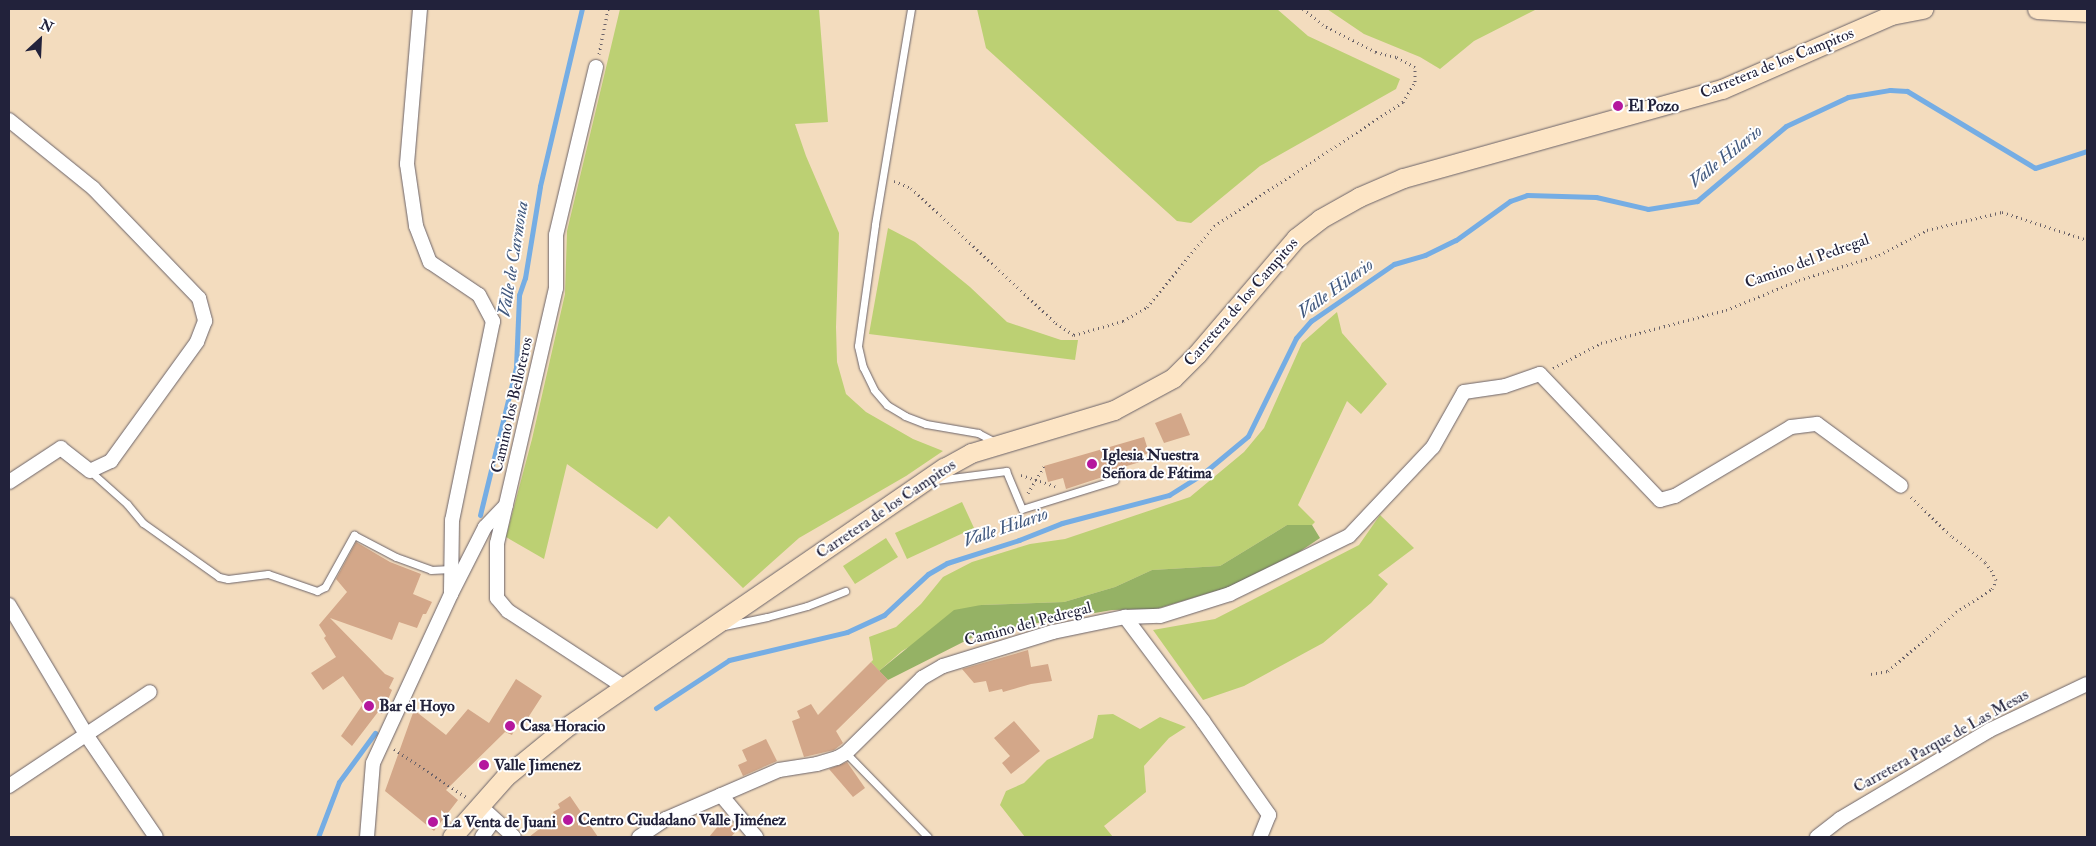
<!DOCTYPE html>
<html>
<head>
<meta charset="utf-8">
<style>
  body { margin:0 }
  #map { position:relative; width:2096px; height:846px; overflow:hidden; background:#f3dcbe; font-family:"IM FELL Double Pica",serif }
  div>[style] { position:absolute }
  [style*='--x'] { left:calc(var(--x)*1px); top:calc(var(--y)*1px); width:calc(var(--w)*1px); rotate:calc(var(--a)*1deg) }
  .green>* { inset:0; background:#bcd073 }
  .forest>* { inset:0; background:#95b265 }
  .stream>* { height:5px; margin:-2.5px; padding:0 2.5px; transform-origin:2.5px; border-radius:2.5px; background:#75ade4 }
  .building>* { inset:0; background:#d3a789 }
  .path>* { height:3px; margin-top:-1.5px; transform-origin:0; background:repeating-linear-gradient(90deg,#6b6369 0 1px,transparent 0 5px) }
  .roads { filter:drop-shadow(0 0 1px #6b6369) drop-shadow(0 0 1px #6b6369) }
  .service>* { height:7px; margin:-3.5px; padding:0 3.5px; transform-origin:3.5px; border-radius:3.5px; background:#fff }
  .minor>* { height:14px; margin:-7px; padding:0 7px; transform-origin:7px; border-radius:7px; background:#fff }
  .secondary>* { height:19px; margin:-9.5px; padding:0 9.5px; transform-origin:9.5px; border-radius:9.5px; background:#fde5c5 }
  .dots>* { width:14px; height:14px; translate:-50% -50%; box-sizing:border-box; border:2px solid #fff; border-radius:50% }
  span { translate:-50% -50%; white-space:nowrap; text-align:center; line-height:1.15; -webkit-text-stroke:4px #fff; paint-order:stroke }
  .street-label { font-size:16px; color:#22223b }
  .poi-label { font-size:16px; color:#22223b; font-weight:700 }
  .left { translate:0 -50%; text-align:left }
  .water-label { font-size:18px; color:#435a7f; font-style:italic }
  .frame { position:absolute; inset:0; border:10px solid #22223b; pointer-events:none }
  .north { position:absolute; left:15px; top:15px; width:50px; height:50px; -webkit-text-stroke:4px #fff; paint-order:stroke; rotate:25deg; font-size:14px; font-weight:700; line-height:20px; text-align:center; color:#22223b }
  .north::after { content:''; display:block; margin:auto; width:18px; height:22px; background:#22223b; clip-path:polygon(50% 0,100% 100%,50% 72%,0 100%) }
</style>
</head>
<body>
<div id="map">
  <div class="green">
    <i style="clip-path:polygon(620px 9px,819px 9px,828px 122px,795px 124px,806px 156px,839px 233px,836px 327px,837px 362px,846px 394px,866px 412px,913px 439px,943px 451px,906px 476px,799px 538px,743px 588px,669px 516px,657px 529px,567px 464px,544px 559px,506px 537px,532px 439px,565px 294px,567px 231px)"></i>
    <i style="clip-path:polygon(977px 9px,1277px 9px,1308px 36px,1400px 79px,1396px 89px,1260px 166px,1191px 223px,1177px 221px,986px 48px)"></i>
    <i style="clip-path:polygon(1327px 9px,1537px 9px,1474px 41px,1440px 69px,1420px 57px,1364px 34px)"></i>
    <i style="clip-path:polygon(888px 228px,915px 242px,970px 287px,1007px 322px,1061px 340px,1078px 340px,1075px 360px,869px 334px)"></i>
    <i style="clip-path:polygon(1337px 312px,1342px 333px,1387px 384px,1361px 414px,1347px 401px,1298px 505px,1315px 522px,1312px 525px,1287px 525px,1220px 566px,1152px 570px,1115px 587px,1064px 602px,981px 605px,902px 651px,879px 671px,871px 662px,873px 660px,869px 637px,896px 627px,921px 604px,943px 577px,972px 562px,1030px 544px,1065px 539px,1190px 497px,1244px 452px,1264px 428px,1302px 343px)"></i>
    <i style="clip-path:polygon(962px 502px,974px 528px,907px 559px,895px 533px)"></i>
    <i style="clip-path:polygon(1380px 515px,1414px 548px,1378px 575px,1388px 584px,1371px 603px,1323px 643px,1244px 686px,1203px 700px,1153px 630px,1215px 619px,1359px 545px)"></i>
    <i style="clip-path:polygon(886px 538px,898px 557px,855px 584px,843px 566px)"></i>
    <i style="clip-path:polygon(1113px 714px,1140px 729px,1160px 717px,1186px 727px,1169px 738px,1144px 766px,1146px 792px,1104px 826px,1113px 837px,1025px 837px,1000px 805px,1006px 791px,1024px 783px,1047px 760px,1093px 738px,1098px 715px)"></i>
  </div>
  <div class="forest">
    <i style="clip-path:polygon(1287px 525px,1312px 525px,1320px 538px,1299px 552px,1229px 587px,1156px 609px,1112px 610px,981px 633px,888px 680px,879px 671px,954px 610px,981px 605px,1064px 602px,1115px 587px,1152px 570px,1220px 566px)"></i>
  </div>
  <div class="stream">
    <i style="--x:480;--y:515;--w:152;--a:-76.3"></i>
    <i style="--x:516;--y:367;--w:72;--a:-87.6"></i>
    <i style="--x:519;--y:295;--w:18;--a:-71"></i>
    <i style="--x:525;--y:278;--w:93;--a:-80.7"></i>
    <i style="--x:540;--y:186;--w:182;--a:-76.7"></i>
    <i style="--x:656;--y:708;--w:87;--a:-33.3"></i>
    <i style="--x:729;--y:660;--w:121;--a:-13.3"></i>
    <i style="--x:847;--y:632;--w:41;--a:-24.7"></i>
    <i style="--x:884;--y:615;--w:60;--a:-43"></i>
    <i style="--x:928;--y:574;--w:22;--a:-30"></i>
    <i style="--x:947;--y:563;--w:76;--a:-17.7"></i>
    <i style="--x:1019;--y:540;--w:46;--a:-21.6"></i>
    <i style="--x:1062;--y:523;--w:111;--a:-14.7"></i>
    <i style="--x:1169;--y:495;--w:36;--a:-32"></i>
    <i style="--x:1200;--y:476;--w:62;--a:-39.8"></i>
    <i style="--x:1248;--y:436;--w:109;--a:-63.9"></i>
    <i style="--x:1296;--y:338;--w:23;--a:-49"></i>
    <i style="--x:1311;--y:321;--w:101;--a:-34.5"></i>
    <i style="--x:1394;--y:264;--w:32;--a:-16"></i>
    <i style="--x:1425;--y:255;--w:34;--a:-26"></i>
    <i style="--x:1456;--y:240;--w:67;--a:-35.8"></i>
    <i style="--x:1510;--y:201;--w:18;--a:-19"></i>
    <i style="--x:1527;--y:195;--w:69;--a:1.7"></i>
    <i style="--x:1596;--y:197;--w:53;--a:13"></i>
    <i style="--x:1648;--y:209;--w:50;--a:-9.3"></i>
    <i style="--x:1697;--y:201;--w:116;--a:-40.1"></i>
    <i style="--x:1786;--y:126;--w:68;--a:-25.1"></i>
    <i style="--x:1848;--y:97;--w:43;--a:-9.5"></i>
    <i style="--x:1890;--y:90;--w:17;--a:3"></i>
    <i style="--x:1907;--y:91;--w:149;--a:31"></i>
    <i style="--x:2035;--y:168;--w:55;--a:-18.1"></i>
    <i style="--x:318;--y:837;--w:59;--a:-69.1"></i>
    <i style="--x:339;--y:782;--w:61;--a:-53.7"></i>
  </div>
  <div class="building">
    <i style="clip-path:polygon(1181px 413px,1190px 435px,1164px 443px,1155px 423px)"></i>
    <i style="clip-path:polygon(1144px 437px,1149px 453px,1137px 457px,1140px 462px,1120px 468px,1121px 471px,1066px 489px,1063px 478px,1048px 482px,1044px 466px)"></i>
    <i style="clip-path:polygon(356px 542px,390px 562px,421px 574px,413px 594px,432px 602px,426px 614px,423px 614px,417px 628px,399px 622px,392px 640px,330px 618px,385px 674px,394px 678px,389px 688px,392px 690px,382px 714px,378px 712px,352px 746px,341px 736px,363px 704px,343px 676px,323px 690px,311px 673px,336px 657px,324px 638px,326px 636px,319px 625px,347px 592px,336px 579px)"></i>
    <i style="clip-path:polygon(1028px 650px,1031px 667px,1048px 664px,1052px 681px,1031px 684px,1003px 692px,1002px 689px,989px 692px,986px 681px,974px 683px,962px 669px)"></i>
    <i style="clip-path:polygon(871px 662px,888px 680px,836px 731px,843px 743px,834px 750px,804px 757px,792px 721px,800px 718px,797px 711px,811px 704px,818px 715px)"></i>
    <i style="clip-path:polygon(516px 679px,542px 696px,522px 727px,517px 724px,512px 735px,505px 732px,446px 790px,458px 800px,434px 831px,385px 791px,414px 710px,446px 735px,468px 709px,489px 723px)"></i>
    <i style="clip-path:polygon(1014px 721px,1040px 751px,1011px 774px,1002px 763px,1010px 756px,994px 738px)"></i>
    <i style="clip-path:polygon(766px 739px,777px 761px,743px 776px,738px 765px,747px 761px,742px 750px)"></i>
    <i style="clip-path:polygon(847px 762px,865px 788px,853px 797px,829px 769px)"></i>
    <i style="clip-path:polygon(570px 796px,598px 837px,529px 837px,556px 816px,553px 812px,560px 808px,558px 804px)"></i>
    <i style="clip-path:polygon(724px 819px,738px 829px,731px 837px,709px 837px)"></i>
  </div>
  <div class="path">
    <i style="--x:599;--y:54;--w:46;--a:-78.7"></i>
    <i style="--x:894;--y:181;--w:18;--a:22"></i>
    <i style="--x:911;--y:188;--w:198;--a:43"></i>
    <i style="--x:1056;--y:323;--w:22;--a:34"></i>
    <i style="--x:1074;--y:335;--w:51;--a:-15.9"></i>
    <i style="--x:1123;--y:321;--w:28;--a:-30"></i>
    <i style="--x:1147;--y:307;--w:105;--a:-50.4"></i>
    <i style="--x:1214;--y:226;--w:226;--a:-33.3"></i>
    <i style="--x:1403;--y:102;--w:23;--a:-59"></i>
    <i style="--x:1415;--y:82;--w:15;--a:-90"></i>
    <i style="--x:1415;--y:67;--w:21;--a:-152"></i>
    <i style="--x:1396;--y:57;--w:21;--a:-166"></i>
    <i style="--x:1376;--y:52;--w:59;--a:-153"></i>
    <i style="--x:1323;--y:25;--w:26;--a:-141"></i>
    <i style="--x:1553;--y:368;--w:54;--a:-27.5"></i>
    <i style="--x:1601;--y:343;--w:129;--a:-14.8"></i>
    <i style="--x:1726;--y:310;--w:79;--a:-22.3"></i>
    <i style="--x:1799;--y:280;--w:84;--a:-17.4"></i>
    <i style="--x:1879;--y:255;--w:54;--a:-27.5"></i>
    <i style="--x:1927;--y:230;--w:77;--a:-13.5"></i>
    <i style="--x:2002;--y:212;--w:89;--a:18.2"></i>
    <i style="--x:1021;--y:475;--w:36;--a:18"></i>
    <i style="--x:1028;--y:493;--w:31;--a:-59"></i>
    <i style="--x:1871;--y:674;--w:17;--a:-10"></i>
    <i style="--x:1888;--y:671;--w:90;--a:-40.9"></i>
    <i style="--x:1956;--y:612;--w:43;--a:-32.6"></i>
    <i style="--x:1992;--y:589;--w:10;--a:-66"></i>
    <i style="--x:1996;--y:580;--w:10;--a:-114"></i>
    <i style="--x:1992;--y:571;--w:11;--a:-128"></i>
    <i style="--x:1985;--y:562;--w:43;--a:-142.6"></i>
    <i style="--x:1951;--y:536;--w:56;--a:-135.7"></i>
    <i style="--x:394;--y:749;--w:87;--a:33.7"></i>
  </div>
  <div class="roads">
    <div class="service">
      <i style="--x:911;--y:9;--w:219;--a:99.5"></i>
      <i style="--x:875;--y:225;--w:122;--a:98"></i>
      <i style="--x:858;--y:346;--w:22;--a:77"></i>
      <i style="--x:863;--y:367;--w:25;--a:64"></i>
      <i style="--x:874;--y:390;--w:20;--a:49"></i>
      <i style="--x:887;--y:405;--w:21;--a:31"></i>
      <i style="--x:905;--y:416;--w:22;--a:21"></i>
      <i style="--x:926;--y:424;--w:53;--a:9.8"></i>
      <i style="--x:978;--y:433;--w:19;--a:28"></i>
      <i style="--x:90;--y:471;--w:50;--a:41.7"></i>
      <i style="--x:127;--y:504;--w:25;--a:50"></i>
      <i style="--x:143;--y:523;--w:93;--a:35.4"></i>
      <i style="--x:219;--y:577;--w:9;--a:13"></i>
      <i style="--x:228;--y:579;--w:40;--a:-7.1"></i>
      <i style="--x:268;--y:574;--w:52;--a:19.1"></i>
      <i style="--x:317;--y:591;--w:9;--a:-27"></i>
      <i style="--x:325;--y:587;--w:60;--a:-60.9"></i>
      <i style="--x:354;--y:535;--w:47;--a:27.6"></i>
      <i style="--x:396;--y:557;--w:37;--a:20"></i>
      <i style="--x:431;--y:570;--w:20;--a:-3"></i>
      <i style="--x:936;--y:480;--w:71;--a:-7.3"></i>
      <i style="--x:1006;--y:471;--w:41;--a:67.2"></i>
      <i style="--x:1022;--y:509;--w:97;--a:-17.3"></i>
      <i style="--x:724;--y:626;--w:44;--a:-11.8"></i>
      <i style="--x:767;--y:617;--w:41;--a:-15.4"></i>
      <i style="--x:807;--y:606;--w:41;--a:-21.5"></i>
      <i style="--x:846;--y:753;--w:117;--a:45.7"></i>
    </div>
    <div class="minor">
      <i style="--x:420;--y:9;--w:156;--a:94.8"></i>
      <i style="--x:407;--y:164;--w:63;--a:81.7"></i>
      <i style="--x:416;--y:226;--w:39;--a:69"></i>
      <i style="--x:430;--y:262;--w:59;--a:34"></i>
      <i style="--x:479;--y:295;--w:30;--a:62"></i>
      <i style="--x:493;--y:321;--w:203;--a:101.6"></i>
      <i style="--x:452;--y:520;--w:74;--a:90.8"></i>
      <i style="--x:596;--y:67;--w:173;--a:103.4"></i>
      <i style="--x:556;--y:235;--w:53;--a:90"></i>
      <i style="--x:556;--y:288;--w:262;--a:103"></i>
      <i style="--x:497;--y:543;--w:55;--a:90"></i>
      <i style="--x:497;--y:598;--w:17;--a:50"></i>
      <i style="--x:508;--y:611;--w:139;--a:33.2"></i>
      <i style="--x:9;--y:120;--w:108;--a:39"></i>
      <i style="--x:93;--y:188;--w:153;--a:46.1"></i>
      <i style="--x:199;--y:298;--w:24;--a:75"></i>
      <i style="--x:205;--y:321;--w:22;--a:111"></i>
      <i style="--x:197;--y:342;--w:147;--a:125.9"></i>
      <i style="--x:111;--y:461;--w:23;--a:155"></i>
      <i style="--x:90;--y:471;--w:37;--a:-142"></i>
      <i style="--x:61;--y:448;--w:62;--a:146.8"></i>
      <i style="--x:9;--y:605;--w:152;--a:59.2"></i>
      <i style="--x:87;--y:736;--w:122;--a:55.7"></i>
      <i style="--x:1125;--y:617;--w:130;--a:53.1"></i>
      <i style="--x:1203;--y:721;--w:115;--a:54.9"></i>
      <i style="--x:1269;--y:815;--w:24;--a:112"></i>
      <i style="--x:9;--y:786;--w:169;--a:-33.7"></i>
      <i style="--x:721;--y:795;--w:55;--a:50.2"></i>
      <i style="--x:479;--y:805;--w:47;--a:42.4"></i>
      <i style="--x:367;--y:837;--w:74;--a:-85.4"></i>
      <i style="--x:373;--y:763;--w:186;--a:-65.2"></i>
      <i style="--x:451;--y:594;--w:75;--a:-63.1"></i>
      <i style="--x:485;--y:527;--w:30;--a:-46"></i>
      <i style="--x:482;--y:837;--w:21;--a:-55"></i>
      <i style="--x:639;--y:837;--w:32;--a:-34"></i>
      <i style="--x:666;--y:819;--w:123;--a:-23.4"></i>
      <i style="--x:779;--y:770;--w:38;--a:-9"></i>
      <i style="--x:817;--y:764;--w:21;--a:-17"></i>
      <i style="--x:837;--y:758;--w:10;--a:-29"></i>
      <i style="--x:846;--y:753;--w:107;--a:-44.6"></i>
      <i style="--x:922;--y:678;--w:24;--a:-30"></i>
      <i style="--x:943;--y:666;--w:115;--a:-17.2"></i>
      <i style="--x:1053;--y:632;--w:74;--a:-11.8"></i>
      <i style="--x:1125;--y:617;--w:35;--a:-2"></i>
      <i style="--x:1160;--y:616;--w:73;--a:-17.4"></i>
      <i style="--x:1230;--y:594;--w:132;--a:-26"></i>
      <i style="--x:1349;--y:536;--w:122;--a:-46.7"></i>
      <i style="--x:1433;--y:447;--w:63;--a:-60.6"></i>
      <i style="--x:1464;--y:392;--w:41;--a:-8.3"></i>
      <i style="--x:1505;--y:386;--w:37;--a:-19"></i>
      <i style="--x:1540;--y:374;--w:174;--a:46.4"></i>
      <i style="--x:1660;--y:500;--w:16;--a:-15"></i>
      <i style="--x:1675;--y:496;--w:135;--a:-30.7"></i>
      <i style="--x:1791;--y:427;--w:26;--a:-7"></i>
      <i style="--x:1817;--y:424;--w:104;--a:36.4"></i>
      <i style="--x:1817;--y:837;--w:29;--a:-38"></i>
      <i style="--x:1840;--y:819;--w:174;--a:-30.7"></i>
      <i style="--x:1990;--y:730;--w:107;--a:-25.4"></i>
    </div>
    <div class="secondary">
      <i style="--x:2037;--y:9;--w:50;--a:3.4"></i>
      <i style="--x:452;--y:837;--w:80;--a:-48.5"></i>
      <i style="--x:505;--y:777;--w:77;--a:-39.2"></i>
      <i style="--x:565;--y:728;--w:460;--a:-34.5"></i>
      <i style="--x:944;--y:468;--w:31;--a:-29"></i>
      <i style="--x:971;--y:453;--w:149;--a:-16.7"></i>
      <i style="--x:1114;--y:410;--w:67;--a:-28.5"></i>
      <i style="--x:1173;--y:378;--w:34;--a:-45"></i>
      <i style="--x:1197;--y:354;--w:153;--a:-49.5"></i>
      <i style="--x:1296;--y:238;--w:31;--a:-38"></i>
      <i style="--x:1320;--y:219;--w:45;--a:-29.4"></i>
      <i style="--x:1359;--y:197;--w:48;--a:-23.4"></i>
      <i style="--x:1403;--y:178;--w:331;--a:-15.6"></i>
      <i style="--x:1722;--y:89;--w:184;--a:-23.6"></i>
      <i style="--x:1891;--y:15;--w:33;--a:-11"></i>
    </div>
  </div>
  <div class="dots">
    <i style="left:1618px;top:106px;background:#b5179e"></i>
    <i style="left:1092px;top:464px;background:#b5179e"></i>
    <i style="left:369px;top:706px;background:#b5179e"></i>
    <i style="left:510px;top:726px;background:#b5179e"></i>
    <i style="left:484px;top:765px;background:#b5179e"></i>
    <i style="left:568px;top:820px;background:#b5179e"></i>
    <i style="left:433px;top:822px;background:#b5179e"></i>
  </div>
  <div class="street-label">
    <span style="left:1777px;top:63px;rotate:-22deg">Carretera de los Campitos</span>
    <span style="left:1807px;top:261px;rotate:-20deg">Camino del Pedregal</span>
    <span style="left:1241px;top:302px;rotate:-49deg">Carretera de los Campitos</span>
    <span style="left:512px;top:405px;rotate:-77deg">Camino los Belloteros</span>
    <span style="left:886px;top:509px;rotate:-34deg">Carretera de los Campitos</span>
    <span style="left:1028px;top:624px;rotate:-15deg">Camino del Pedregal</span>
    <span style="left:1941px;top:741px;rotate:-29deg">Carretera Parque de Las Mesas</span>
  </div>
  <div class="poi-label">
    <span class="left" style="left:1628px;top:106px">El Pozo</span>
    <span class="left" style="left:1102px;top:464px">Iglesia Nuestra<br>Señora de Fátima</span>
    <span class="left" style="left:379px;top:706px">Bar el Hoyo</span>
    <span class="left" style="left:520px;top:726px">Casa Horacio</span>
    <span class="left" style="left:494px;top:765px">Valle Jimenez</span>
    <span class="left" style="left:578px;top:820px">Centro Ciudadano Valle Jiménez</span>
    <span class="left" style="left:443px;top:822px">La Venta de Juani</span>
  </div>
  <div class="water-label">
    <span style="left:1726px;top:157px;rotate:-39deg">Valle Hilario</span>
    <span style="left:514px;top:259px;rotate:-81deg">Valle de Carmona</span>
    <span style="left:1336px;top:289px;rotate:-36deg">Valle Hilario</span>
    <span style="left:1006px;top:528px;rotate:-19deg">Valle Hilario</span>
  </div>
  <div class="frame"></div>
  <div class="north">N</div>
</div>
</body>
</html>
